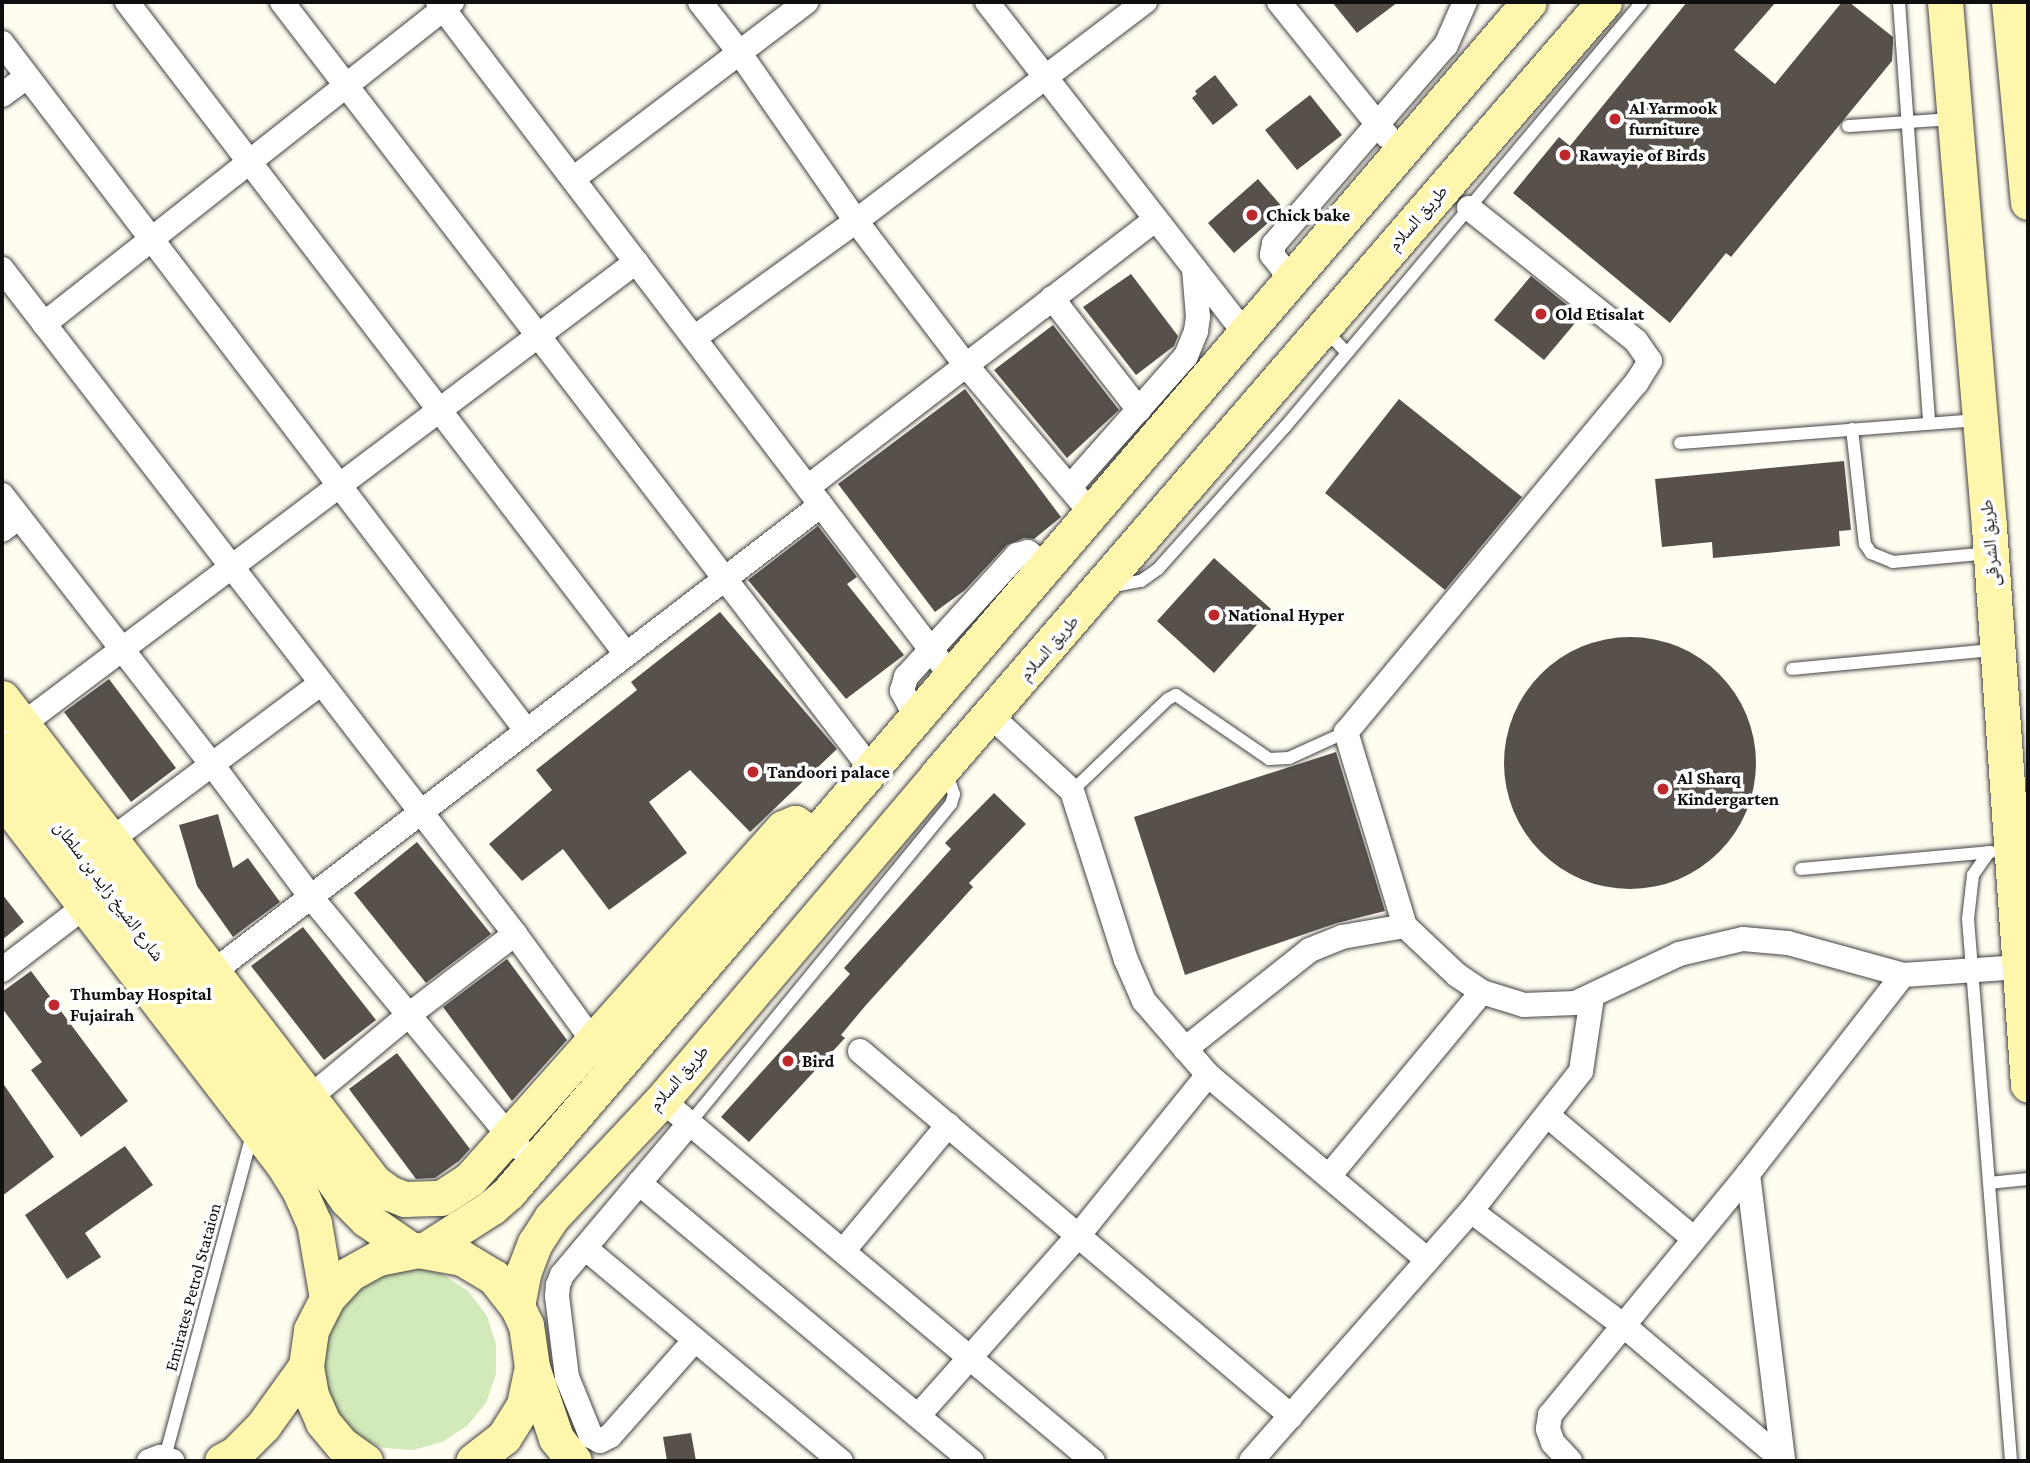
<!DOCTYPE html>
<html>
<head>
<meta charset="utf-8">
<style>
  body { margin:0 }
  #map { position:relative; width:2030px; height:1463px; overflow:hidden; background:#fffcf0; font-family:"Crimson Pro","Noto Naskh Arabic",serif }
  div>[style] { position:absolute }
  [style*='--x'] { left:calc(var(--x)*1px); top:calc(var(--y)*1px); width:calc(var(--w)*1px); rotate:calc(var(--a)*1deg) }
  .green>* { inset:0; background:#d2e9ba }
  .building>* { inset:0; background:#57504b }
  .round { border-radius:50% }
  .roads { filter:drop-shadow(0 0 2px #424242) drop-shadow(0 0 2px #424242) }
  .lane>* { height:12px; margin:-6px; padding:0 6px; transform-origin:6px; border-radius:6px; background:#fff }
  .street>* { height:24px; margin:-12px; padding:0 12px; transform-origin:12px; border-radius:12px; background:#fff }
  .secondary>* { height:35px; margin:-17.5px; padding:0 17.5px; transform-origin:17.5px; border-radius:17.5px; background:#fef6ac }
  .dots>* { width:19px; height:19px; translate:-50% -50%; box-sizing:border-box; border:4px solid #fff; border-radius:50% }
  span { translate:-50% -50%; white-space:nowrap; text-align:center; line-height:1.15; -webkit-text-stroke:7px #fff; paint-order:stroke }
  .poi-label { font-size:18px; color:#0f0f0f; font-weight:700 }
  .left { translate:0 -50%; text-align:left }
  .street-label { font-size:18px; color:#0f0f0f }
  .frame { position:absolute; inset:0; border:4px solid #0f0f0f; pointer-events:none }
</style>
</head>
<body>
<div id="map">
  <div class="green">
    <i style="clip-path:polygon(412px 1266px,442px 1274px,468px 1291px,487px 1316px,496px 1344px,496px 1374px,486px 1403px,467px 1426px,442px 1442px,413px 1450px,383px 1448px,355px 1436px,333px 1416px,317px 1330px,352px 1282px)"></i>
  </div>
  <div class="building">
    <i style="clip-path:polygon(1332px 2px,1398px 2px,1357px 33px)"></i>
    <i style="clip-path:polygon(1687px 2px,1776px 2px,1734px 50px,1775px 84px,1842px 2px,1849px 2px,1893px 37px,1893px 44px,1892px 61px,1731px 257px,1726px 253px,1670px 323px,1513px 193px,1559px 137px,1570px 146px)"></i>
    <i style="clip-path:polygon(1215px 75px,1238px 105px,1213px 125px,1192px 98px,1197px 94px,1195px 91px)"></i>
    <i style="clip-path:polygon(1310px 95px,1342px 135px,1297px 170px,1265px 130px)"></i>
    <i style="clip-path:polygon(1258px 179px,1284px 209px,1234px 253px,1208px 223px)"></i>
    <i style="clip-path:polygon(1131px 274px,1178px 336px,1174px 346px,1136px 375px,1083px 307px)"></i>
    <i style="clip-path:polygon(1531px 276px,1581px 316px,1544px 360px,1494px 320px)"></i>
    <i style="clip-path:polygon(1053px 325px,1119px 410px,1067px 458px,994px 370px)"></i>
    <i style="clip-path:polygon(965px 389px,1061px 517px,1034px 539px,1024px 538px,1007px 545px,965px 590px,935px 612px,838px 484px)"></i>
    <i style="clip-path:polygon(1399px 399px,1522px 497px,1445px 590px,1325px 493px)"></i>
    <i style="clip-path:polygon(1844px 461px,1851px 530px,1839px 531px,1840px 546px,1713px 558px,1712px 542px,1662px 547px,1655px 479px)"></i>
    <i style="clip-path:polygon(818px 526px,857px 577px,847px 584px,904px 655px,846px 699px,748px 580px)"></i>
    <i style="clip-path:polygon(1214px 558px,1271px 609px,1214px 673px,1157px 621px)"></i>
    <i style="clip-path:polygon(720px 612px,837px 749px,750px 832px,690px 770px,649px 802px,687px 853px,609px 910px,563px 849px,522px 881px,489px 844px,552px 790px,536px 770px,637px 690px,631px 682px)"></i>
    <i class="round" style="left:1504px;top:637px;width:252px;height:252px"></i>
    <i style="clip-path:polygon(109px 679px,176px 768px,131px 802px,64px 712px)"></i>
    <i style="clip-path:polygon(1336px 752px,1385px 911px,1337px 923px,1185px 975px,1134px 817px)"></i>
    <i style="clip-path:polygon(994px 793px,1026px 824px,969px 883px,973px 887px,866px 1005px,841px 1035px,845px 1038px,749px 1142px,721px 1117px,850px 974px,844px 968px,951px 849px,945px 843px)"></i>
    <i style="clip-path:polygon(218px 814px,233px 868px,248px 858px,280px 902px,233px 937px,197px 886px,179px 825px)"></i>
    <i style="clip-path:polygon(417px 842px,491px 934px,426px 983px,354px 893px)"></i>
    <i style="clip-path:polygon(2px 894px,24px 922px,2px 940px)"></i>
    <i style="clip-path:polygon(303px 927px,376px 1020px,324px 1060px,251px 966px)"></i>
    <i style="clip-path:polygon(507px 959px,567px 1040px,512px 1101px,443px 1007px)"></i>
    <i style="clip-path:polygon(31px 971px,128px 1101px,81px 1137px,31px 1070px,42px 1062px,2px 1008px,2px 992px)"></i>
    <i style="clip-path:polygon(397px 1053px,470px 1149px,459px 1161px,435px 1178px,416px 1179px,349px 1089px)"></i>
    <i style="clip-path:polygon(2px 1082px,54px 1157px,2px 1196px)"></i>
    <i style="clip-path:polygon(125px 1146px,153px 1185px,85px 1233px,101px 1257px,67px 1279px,25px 1215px)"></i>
    <i style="clip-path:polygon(691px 1433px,696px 1461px,667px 1461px,663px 1437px)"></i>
  </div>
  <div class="roads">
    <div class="lane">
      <i style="--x:1899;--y:2;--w:421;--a:85.9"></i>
      <i style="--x:1848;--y:126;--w:106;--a:-3.8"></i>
      <i style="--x:1324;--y:329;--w:33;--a:46"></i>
      <i style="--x:1852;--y:429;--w:116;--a:83.6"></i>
      <i style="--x:1865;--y:544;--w:11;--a:56"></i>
      <i style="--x:1871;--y:553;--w:24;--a:22"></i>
      <i style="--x:1893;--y:562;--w:97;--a:-5.3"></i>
      <i style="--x:1680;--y:443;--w:299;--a:-4.4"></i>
      <i style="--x:1109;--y:587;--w:33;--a:-11"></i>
      <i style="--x:1141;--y:581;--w:21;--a:-35"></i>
      <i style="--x:1158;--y:569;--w:191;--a:-48.2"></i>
      <i style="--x:1285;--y:427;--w:555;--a:-49.97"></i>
      <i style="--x:1792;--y:669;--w:203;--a:-5.4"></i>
      <i style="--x:1072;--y:791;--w:133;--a:-43.8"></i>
      <i style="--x:1168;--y:699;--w:9;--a:-27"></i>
      <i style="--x:1176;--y:695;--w:113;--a:34.5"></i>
      <i style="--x:1269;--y:759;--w:20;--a:-3"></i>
      <i style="--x:1289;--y:758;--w:63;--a:-24.5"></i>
      <i style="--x:1989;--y:852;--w:28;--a:125"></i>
      <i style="--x:1973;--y:875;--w:44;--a:96.5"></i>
      <i style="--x:1968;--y:919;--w:544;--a:85.46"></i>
      <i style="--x:1801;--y:869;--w:191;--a:-5.1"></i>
      <i style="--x:689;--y:1124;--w:414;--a:-50.7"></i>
      <i style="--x:951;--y:804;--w:10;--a:-73"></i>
      <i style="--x:954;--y:794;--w:9;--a:-111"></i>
      <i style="--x:951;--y:786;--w:13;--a:-138"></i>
      <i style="--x:1989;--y:1183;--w:39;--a:-6"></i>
      <i style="--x:165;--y:1457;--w:335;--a:-74.9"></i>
    </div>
    <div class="street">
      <i style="--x:127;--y:2;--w:821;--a:52.57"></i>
      <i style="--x:282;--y:2;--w:967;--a:52.48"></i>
      <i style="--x:438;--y:2;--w:847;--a:52.72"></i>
      <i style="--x:700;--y:2;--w:63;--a:52"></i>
      <i style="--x:739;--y:52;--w:206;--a:55.3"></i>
      <i style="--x:856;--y:221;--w:180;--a:52.7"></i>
      <i style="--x:965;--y:364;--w:195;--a:49.8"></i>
      <i style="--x:987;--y:2;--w:420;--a:52.1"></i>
      <i style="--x:1279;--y:2;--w:172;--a:51.1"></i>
      <i style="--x:2;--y:43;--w:864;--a:52.67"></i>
      <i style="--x:2;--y:95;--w:31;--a:-36"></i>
      <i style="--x:573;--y:179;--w:293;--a:-37.2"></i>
      <i style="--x:1469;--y:208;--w:213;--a:38.5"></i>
      <i style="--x:1636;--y:341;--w:24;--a:55"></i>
      <i style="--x:1650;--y:361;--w:26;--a:122"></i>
      <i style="--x:1636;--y:383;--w:454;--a:129.7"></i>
      <i style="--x:1346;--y:732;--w:203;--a:73.1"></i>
      <i style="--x:1405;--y:926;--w:71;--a:43.3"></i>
      <i style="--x:1457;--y:975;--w:30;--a:34"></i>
      <i style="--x:1482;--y:992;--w:44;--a:17.2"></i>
      <i style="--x:1524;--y:1005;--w:51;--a:-2.2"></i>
      <i style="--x:1575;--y:1003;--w:115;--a:-25.2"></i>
      <i style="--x:1679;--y:954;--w:66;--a:-13.2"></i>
      <i style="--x:1743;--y:939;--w:45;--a:5.1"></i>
      <i style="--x:1788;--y:943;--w:119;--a:15.5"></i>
      <i style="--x:1903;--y:975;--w:118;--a:-3.9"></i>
      <i style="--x:2;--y:269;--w:840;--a:52.35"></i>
      <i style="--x:515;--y:934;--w:146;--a:53.9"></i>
      <i style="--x:1291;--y:279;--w:31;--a:-128"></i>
      <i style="--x:1272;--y:255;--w:11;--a:-80"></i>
      <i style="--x:1274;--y:244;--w:263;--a:-49.2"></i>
      <i style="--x:1446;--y:45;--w:47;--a:-66.2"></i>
      <i style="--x:1052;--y:298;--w:142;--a:52.2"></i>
      <i style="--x:44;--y:324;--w:520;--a:-38.28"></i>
      <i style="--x:694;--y:338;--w:200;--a:-35.8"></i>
      <i style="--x:856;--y:221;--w:363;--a:-37.2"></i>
      <i style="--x:808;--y:487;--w:439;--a:-37.6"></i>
      <i style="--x:1070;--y:487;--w:175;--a:-48.5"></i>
      <i style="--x:1186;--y:356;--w:27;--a:-68"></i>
      <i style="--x:1196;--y:331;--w:14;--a:-82"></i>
      <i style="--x:1198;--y:317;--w:49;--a:-94.7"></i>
      <i style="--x:2;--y:495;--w:340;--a:52.1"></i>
      <i style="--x:211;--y:763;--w:166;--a:53.3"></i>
      <i style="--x:310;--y:896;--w:327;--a:50.3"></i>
      <i style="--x:2;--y:530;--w:21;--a:-37"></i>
      <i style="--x:991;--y:716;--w:110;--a:42.8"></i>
      <i style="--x:1072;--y:791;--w:177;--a:72.3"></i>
      <i style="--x:1126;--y:960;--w:45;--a:66.3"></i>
      <i style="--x:1144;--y:1001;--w:98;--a:49.1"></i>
      <i style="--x:1208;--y:1075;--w:287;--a:40.1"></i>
      <i style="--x:916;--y:717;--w:30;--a:-118"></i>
      <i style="--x:902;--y:691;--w:15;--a:-74"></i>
      <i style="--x:906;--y:677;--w:165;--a:-47.7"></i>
      <i style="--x:1017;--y:555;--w:11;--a:-15"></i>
      <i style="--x:1028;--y:552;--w:23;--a:41"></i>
      <i style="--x:11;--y:733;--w:783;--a:-37"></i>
      <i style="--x:100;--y:848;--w:276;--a:-36.7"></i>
      <i style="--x:2;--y:970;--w:103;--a:-37.5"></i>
      <i style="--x:200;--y:982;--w:783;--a:-37.53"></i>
      <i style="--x:1185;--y:1049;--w:159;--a:-38.4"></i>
      <i style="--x:1310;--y:950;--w:35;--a:-22"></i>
      <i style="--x:1342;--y:937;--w:64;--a:-9.9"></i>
      <i style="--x:860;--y:1051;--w:565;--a:40.26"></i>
      <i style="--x:662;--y:1100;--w:562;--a:39.95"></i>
      <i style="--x:297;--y:1108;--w:147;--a:-39.8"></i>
      <i style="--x:410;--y:1014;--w:132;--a:-37.3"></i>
      <i style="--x:1547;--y:1115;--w:192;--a:40.1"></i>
      <i style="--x:689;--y:1124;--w:197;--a:130.1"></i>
      <i style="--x:562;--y:1275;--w:11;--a:112"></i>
      <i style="--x:558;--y:1285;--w:11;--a:95"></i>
      <i style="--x:557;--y:1296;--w:82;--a:83"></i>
      <i style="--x:567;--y:1377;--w:64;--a:67.9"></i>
      <i style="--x:591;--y:1436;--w:10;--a:29"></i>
      <i style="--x:600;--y:1441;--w:11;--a:-27"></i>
      <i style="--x:610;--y:1436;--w:127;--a:-48.5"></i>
      <i style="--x:1748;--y:1174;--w:289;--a:83"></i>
      <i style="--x:1329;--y:1176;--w:239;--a:-50.3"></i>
      <i style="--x:639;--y:1183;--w:434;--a:39.9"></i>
      <i style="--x:1471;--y:1211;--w:190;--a:36.9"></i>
      <i style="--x:1623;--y:1325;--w:209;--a:40.2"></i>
      <i style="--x:585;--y:1248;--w:333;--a:39.8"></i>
      <i style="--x:844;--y:1250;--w:163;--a:-50.2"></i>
      <i style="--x:918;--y:1416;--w:241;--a:-48.4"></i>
      <i style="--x:1078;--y:1236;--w:207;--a:-51.1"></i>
      <i style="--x:149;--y:1461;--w:12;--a:-20"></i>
      <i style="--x:160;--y:1457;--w:13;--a:18"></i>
      <i style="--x:1251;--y:1461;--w:333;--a:-48.7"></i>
      <i style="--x:1471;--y:1211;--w:178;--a:-51.8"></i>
      <i style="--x:1581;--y:1071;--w:75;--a:-81.5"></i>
      <i style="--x:1570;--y:1461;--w:25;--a:-133"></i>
      <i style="--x:1553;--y:1443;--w:15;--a:-110"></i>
      <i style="--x:1548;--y:1429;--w:14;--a:-82"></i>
      <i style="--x:1550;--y:1415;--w:312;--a:-50.6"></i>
      <i style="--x:1748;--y:1174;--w:252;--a:-52.1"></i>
    </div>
    <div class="secondary">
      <i style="--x:1945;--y:2;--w:527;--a:85.21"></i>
      <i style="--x:1989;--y:527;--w:559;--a:86"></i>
      <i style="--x:2009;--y:2;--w:201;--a:84.6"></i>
      <i style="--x:2;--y:698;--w:610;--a:52.45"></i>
      <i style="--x:374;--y:1182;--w:19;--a:36"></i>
      <i style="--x:389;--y:1193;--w:17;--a:21"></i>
      <i style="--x:405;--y:1199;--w:36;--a:-2"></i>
      <i style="--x:441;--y:1198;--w:35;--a:-33"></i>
      <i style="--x:470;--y:1179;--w:470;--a:-48.3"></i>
      <i style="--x:783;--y:828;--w:13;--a:-23"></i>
      <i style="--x:795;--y:823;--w:23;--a:34"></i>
      <i style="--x:2;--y:750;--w:305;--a:52.7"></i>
      <i style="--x:187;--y:993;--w:159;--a:50.6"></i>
      <i style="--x:288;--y:1116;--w:103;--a:54.9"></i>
      <i style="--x:347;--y:1200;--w:27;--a:45"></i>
      <i style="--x:366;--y:1219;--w:55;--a:34.6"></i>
      <i style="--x:2;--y:798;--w:458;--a:52.5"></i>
      <i style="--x:281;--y:1161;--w:36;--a:58"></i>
      <i style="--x:300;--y:1192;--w:34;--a:66"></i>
      <i style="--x:314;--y:1223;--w:76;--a:80.2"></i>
      <i style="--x:425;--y:1250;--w:80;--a:-32.7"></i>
      <i style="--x:492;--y:1207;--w:23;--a:-41"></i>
      <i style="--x:509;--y:1192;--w:1567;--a:-49.4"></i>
      <i style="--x:517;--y:1306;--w:36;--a:-79"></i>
      <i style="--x:524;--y:1271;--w:30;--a:-69"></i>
      <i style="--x:535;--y:1243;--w:30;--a:-57"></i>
      <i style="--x:551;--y:1218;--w:162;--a:-46.8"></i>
      <i style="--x:662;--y:1100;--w:427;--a:-49.7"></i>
      <i style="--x:938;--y:774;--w:1020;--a:-49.22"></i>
      <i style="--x:533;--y:1370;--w:72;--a:71.3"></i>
      <i style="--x:556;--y:1438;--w:29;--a:52"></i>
      <i style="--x:222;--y:1461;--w:15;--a:-28"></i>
      <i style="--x:235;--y:1454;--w:40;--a:-45"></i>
      <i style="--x:263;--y:1426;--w:74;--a:-54.4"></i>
      <i style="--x:365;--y:1461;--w:28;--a:-145"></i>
      <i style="--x:342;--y:1445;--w:30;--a:-130"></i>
      <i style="--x:323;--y:1422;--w:30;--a:-114"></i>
      <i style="--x:311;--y:1395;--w:29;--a:-100"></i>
      <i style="--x:306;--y:1366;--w:36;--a:-82"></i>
      <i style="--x:311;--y:1330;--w:36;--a:-63"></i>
      <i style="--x:327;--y:1298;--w:33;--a:-47"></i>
      <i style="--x:349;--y:1274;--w:33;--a:-29"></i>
      <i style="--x:378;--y:1258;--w:41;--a:-11.3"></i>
      <i style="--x:418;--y:1250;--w:45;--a:10.3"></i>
      <i style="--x:462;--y:1258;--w:37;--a:31"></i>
      <i style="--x:494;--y:1277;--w:37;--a:52"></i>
      <i style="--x:517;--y:1306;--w:21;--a:65"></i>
      <i style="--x:526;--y:1325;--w:42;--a:81.9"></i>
      <i style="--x:532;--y:1367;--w:39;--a:102"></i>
      <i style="--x:524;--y:1405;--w:38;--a:122"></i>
      <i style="--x:504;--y:1437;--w:39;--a:142"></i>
    </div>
  </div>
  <div class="dots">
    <i style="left:1615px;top:119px;background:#be272c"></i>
    <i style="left:1565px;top:155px;background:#be272c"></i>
    <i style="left:1252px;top:215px;background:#be272c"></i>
    <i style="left:1541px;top:314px;background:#be272c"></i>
    <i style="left:1214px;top:615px;background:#be272c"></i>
    <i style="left:753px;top:772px;background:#be272c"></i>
    <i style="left:1663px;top:789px;background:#be272c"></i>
    <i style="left:54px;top:1005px;background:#be272c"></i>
    <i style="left:788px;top:1061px;background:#be272c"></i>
  </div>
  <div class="poi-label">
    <span class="left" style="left:1629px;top:119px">Al Yarmook<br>furniture</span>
    <span class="left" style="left:1579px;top:155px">Rawayie of Birds</span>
    <span class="left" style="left:1266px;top:215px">Chick bake</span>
    <span class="left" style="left:1555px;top:314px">Old Etisalat</span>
    <span class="left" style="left:1228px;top:615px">National Hyper</span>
    <span class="left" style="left:767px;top:772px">Tandoori palace</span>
    <span class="left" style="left:1677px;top:789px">Al Sharq<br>Kindergarten</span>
    <span class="left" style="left:70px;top:1005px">Thumbay Hospital<br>Fujairah</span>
    <span class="left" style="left:802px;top:1061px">Bird</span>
  </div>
  <div class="street-label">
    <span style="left:1418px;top:218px;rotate:-49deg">طريق السلام</span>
    <span style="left:1990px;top:543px;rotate:-95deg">طريق الشرقى</span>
    <span style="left:1049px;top:648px;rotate:-49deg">طريق السلام</span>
    <span style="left:109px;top:891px;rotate:53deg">شارع الشيخ زايد بن سلطان</span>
    <span style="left:679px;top:1078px;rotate:-49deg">طريق السلام</span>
    <span style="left:193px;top:1287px;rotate:-75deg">Emirates Petrol Stataion</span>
  </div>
  <div class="frame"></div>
</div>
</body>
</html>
